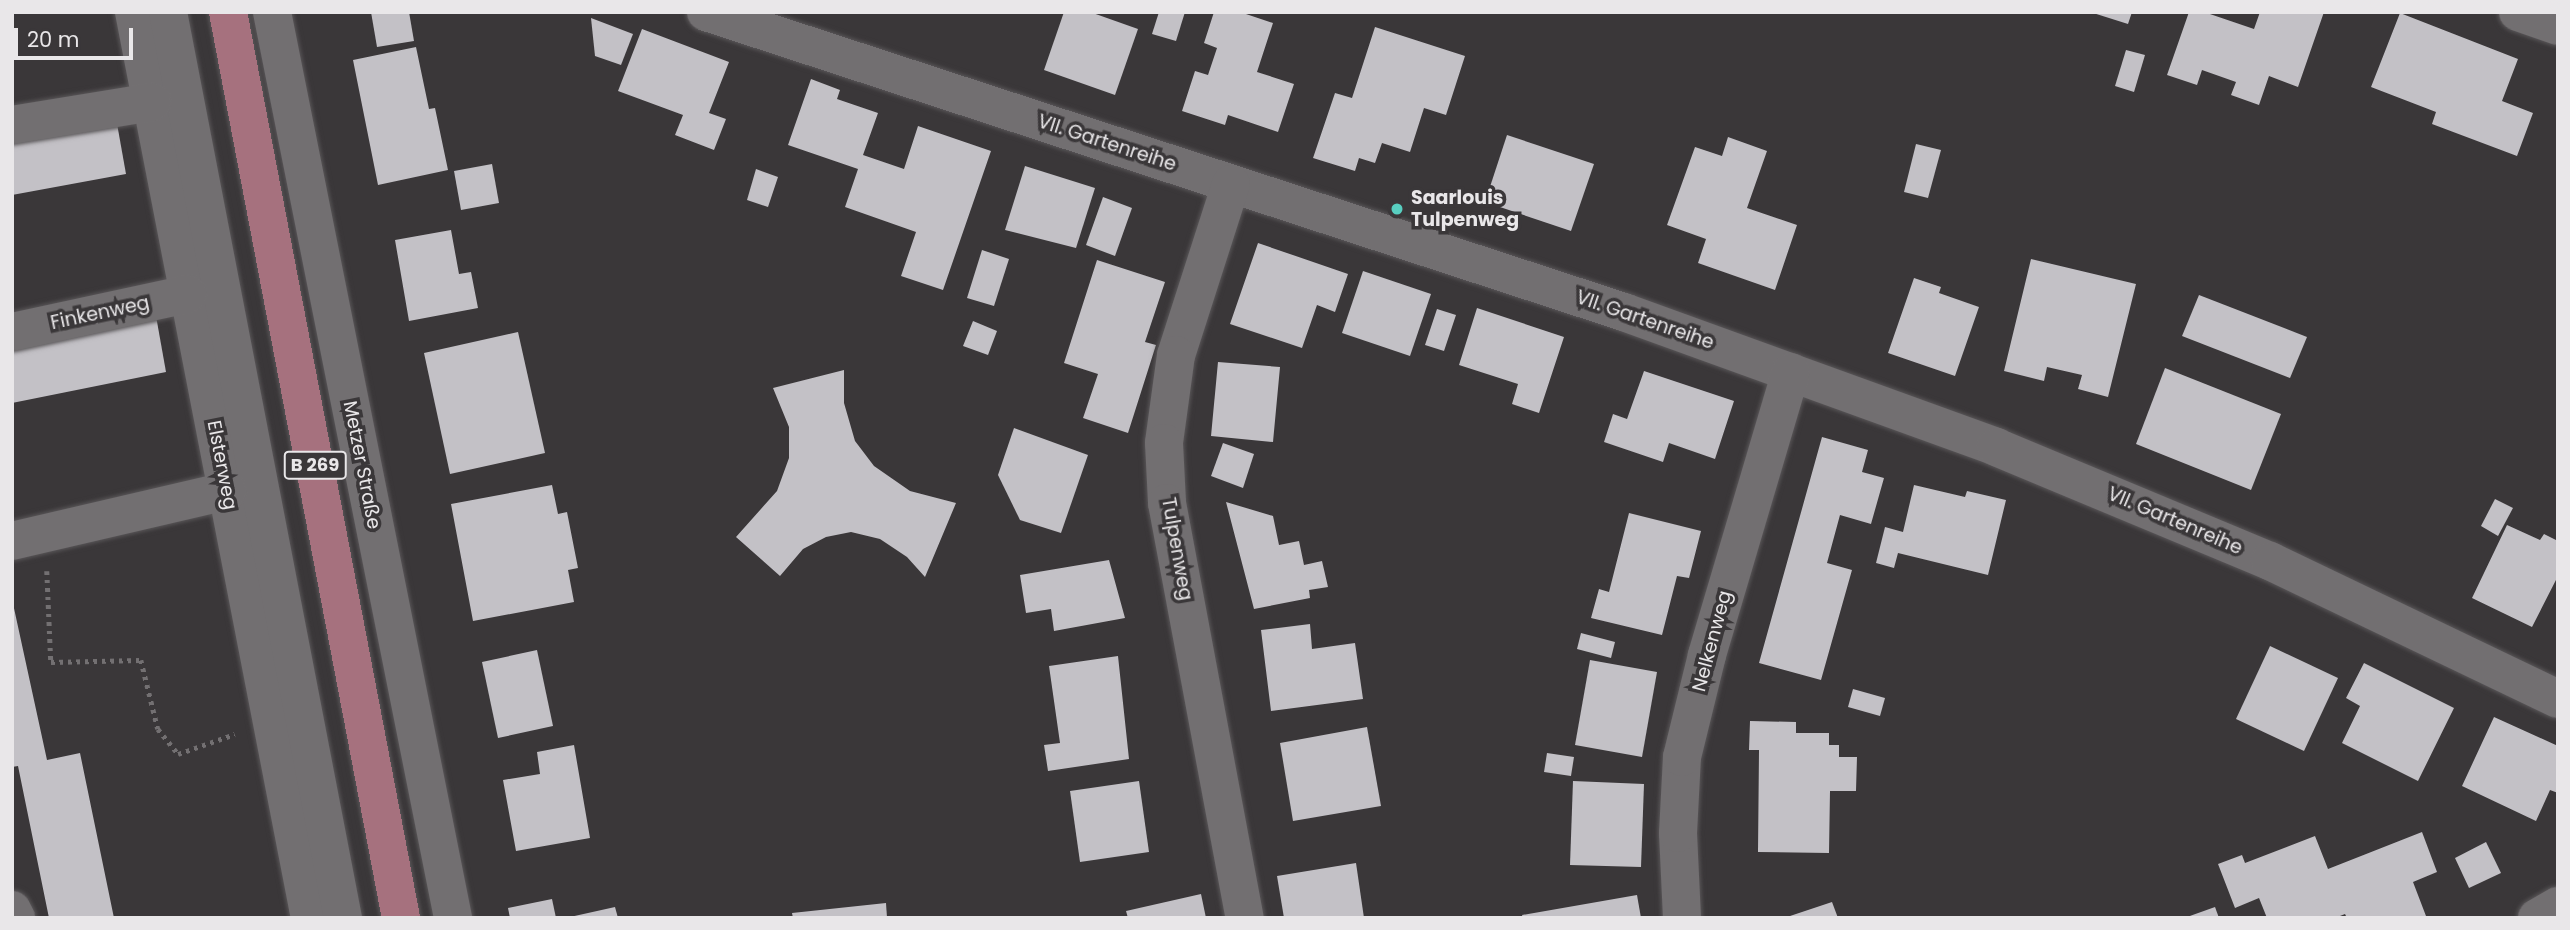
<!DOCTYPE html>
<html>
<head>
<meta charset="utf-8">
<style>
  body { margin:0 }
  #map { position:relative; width:2570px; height:930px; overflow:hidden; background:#3a3739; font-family:Poppins,sans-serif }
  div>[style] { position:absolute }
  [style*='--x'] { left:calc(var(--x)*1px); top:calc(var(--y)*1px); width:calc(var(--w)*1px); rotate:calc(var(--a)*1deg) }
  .building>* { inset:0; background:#c3c1c6 }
  .path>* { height:4.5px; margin-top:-2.25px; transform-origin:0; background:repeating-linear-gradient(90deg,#737072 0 3.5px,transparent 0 8.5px) }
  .roads { filter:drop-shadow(0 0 2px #595658) drop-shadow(0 0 2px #595658) }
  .minor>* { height:38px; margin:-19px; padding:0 19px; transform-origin:19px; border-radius:19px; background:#726f71 }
  .major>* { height:38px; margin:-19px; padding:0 19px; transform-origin:19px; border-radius:19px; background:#a6717e }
  .dots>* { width:19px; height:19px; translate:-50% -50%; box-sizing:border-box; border:4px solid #3a3739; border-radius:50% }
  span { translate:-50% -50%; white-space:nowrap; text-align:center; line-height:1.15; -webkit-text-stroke:7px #3a3739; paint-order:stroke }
  .shield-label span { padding:2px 5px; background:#3a3739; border:2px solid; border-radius:5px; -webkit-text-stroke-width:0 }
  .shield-label { font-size:18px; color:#e9e7e9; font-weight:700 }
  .street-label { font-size:19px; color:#e9e7e9 }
  .poi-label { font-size:19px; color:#e9e7e9; font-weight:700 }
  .left { translate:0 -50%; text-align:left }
  .frame { position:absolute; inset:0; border:14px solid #e9e7e9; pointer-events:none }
  .scale { position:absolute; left:14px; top:28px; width:119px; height:32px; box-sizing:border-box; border:4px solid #e9e7e9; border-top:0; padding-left:9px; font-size:21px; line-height:24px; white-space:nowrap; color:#e9e7e9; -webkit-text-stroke:5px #3a3739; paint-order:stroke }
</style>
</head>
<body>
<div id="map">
  <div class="building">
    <i style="clip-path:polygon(371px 12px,409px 12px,414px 41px,377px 47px)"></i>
    <i style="clip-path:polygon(1064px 12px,1090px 12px,1138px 29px,1115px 95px,1044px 70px)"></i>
    <i style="clip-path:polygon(1159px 12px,1185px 12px,1176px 41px,1152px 34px)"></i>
    <i style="clip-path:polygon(1214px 12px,1240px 12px,1273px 23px,1257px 72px,1294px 84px,1278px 132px,1228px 115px,1225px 125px,1182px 111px,1195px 71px,1208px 75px,1217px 48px,1204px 43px)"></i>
    <i style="clip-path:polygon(2090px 12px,2132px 12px,2128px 24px)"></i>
    <i style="clip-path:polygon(2189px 12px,2204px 12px,2254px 29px,2260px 12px,2324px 12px,2298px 87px,2269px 76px,2259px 105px,2231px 95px,2236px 82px,2202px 70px,2197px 85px,2167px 75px)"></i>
    <i style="clip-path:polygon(2400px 13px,2518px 59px,2502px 101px,2533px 113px,2517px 156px,2432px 124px,2436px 112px,2371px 87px)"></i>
    <i style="clip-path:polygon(591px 18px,633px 34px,621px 65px,595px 56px)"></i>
    <i style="clip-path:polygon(1375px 27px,1465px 56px,1446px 115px,1424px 108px,1410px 152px,1382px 143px,1375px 163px,1359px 158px,1355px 171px,1313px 158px,1335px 93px,1352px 98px)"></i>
    <i style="clip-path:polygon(642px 29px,729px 62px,709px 113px,726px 119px,714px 150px,675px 135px,683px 115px,618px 91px)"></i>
    <i style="clip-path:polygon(416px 47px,429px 109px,435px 108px,448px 170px,378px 185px,353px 60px)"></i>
    <i style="clip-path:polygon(2126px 50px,2145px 55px,2134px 92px,2115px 86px)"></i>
    <i style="clip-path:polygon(811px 79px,840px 90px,837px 99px,878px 113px,863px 155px,904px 169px,918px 126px,991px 151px,943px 290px,901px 276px,916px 232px,845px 207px,858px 169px,788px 145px)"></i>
    <i style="clip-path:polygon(116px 118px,126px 174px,12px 195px,12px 136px)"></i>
    <i style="clip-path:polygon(1507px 135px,1594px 164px,1571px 231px,1485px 202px)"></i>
    <i style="clip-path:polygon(1728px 137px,1767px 151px,1747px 208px,1797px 225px,1775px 290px,1698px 263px,1706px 239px,1667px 225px,1695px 147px,1722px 156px)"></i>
    <i style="clip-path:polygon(1916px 144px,1941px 150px,1928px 198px,1904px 192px)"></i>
    <i style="clip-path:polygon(492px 164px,499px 203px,461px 210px,454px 171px)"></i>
    <i style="clip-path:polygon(1025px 166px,1095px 188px,1076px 248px,1005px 230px)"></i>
    <i style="clip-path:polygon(756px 169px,778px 177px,768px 207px,747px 200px)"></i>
    <i style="clip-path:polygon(1103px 197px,1132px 208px,1115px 256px,1086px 245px)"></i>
    <i style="clip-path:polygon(451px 230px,459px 274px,471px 272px,478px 308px,409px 321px,395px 240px)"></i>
    <i style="clip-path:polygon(1258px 243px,1348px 274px,1335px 312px,1317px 305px,1302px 348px,1230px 324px)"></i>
    <i style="clip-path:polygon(982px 250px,1009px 259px,994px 306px,967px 298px)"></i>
    <i style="clip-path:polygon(2031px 259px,2136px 284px,2108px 397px,2078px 389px,2082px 375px,2047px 367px,2044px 381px,2004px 371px)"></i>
    <i style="clip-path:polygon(1097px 260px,1165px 282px,1145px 342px,1156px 345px,1128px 433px,1083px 418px,1098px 374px,1064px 363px)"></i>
    <i style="clip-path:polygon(1363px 271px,1431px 294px,1410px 356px,1342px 333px)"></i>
    <i style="clip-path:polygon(1914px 278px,1941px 287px,1939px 293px,1979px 307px,1955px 376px,1888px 353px)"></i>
    <i style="clip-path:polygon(2199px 295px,2307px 337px,2290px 378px,2182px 336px)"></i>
    <i style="clip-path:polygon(1477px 308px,1564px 337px,1539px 413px,1512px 404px,1518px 384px,1459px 365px)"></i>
    <i style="clip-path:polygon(1437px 309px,1456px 315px,1444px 351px,1425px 345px)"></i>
    <i style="clip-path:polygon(156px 316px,166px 372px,12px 403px,12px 345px)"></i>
    <i style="clip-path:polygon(973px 321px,997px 331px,988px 355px,963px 346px)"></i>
    <i style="clip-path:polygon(518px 332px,545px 453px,450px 474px,424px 353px)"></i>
    <i style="clip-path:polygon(1218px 362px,1280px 367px,1273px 442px,1211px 436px)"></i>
    <i style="clip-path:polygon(2165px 368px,2281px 414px,2251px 490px,2136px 444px)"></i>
    <i style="clip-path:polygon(844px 370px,844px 403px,855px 441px,874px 466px,910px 491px,956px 503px,925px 577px,907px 557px,880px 539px,851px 532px,826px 537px,803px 549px,780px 576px,736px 537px,777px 491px,789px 458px,789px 427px,773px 388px)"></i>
    <i style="clip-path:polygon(1644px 371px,1734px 401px,1715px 459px,1669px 443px,1663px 462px,1604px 442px,1613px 414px,1627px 419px)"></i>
    <i style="clip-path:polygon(1014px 428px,1088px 455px,1061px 533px,1020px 520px,998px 475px)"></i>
    <i style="clip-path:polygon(1822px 437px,1868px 450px,1862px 472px,1884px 478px,1871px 524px,1840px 515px,1827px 563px,1852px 570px,1821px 680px,1759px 663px)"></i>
    <i style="clip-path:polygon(1223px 443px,1254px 454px,1243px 488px,1211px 476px)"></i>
    <i style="clip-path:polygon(552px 485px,558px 514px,567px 512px,578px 568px,568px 570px,574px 602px,473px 621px,451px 504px)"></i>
    <i style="clip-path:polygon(1914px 485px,1965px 497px,1967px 491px,2006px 500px,1988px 575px,1898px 553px,1894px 568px,1876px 563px,1885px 527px,1903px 532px)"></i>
    <i style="clip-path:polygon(2495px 499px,2513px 508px,2498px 536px,2481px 526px)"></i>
    <i style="clip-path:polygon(1226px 502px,1273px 516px,1279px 545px,1299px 541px,1304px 565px,1322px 561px,1328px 587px,1309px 590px,1310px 598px,1254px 609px)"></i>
    <i style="clip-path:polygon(1629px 513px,1701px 531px,1689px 578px,1677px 576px,1662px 635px,1591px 618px,1599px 589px,1609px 592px)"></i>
    <i style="clip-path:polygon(2507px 525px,2540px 540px,2544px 534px,2558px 541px,2558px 576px,2532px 627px,2472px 598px)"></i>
    <i style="clip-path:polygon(1109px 560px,1125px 618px,1054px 631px,1051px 609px,1026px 613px,1020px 575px)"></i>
    <i style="clip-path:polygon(12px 599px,47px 760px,80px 753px,114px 918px,49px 918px,18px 766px,12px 767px)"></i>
    <i style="clip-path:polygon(1310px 624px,1312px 649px,1355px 643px,1363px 699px,1271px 711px,1261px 630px)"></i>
    <i style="clip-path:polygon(1581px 633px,1615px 642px,1611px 658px,1577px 649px)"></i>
    <i style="clip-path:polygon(2270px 646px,2338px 678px,2304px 751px,2236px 719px)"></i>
    <i style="clip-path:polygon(537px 650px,553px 726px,498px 738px,482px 662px)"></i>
    <i style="clip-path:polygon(1118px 656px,1129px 759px,1048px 771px,1044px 745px,1060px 743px,1049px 666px)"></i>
    <i style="clip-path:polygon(1590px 660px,1657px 672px,1642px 757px,1575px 745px)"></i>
    <i style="clip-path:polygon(2364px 663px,2454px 708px,2418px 781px,2342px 743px,2360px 706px,2346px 698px)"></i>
    <i style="clip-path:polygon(1853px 689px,1885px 698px,1880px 716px,1848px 707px)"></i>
    <i style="clip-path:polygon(2494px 717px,2558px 746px,2558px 793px,2550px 790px,2536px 821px,2462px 786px)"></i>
    <i style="clip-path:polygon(1750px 721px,1796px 722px,1796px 733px,1829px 733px,1829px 745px,1839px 745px,1839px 757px,1857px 757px,1856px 791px,1830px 791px,1829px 853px,1758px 852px,1759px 750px,1749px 750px)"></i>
    <i style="clip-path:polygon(1367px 727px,1381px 806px,1293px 821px,1280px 743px)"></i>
    <i style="clip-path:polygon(574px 745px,590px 838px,516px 851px,503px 780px,540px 774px,537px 752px)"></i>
    <i style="clip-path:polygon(1547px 753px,1574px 757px,1571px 776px,1544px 772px)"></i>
    <i style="clip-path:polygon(1139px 781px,1149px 852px,1080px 862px,1070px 791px)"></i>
    <i style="clip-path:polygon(1573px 781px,1644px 784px,1641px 867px,1570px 865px)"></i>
    <i style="clip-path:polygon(2422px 832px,2437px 872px,2413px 882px,2426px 916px,2421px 918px,2347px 918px,2345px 914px,2335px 918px,2267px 918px,2259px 898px,2235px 908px,2218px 864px,2242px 855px,2245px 863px,2315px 836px,2328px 869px)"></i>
    <i style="clip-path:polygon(2486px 842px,2501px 873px,2469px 888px,2455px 858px)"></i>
    <i style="clip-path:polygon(1356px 863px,1364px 918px,1284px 918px,1277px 876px)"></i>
    <i style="clip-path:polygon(1201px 894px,1206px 918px,1128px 918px,1126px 911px)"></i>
    <i style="clip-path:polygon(1637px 895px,1641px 918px,1523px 918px,1522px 915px)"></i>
    <i style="clip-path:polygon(552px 899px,556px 918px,510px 918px,508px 908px)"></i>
    <i style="clip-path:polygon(1832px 902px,1838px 918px,1787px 918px,1787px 917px)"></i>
    <i style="clip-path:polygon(886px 903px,887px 918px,793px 918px,792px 913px)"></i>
    <i style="clip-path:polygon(615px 907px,618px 918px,570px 918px,570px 917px)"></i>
    <i style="clip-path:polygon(2215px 907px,2219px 918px,2187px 918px,2187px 917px)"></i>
  </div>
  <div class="path">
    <i style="--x:47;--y:571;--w:91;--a:87.5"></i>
    <i style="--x:51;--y:662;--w:90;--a:-1.3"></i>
    <i style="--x:141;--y:660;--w:71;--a:76.2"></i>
    <i style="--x:158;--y:729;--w:32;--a:51"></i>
    <i style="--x:178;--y:754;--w:60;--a:-19.3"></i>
  </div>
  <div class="roads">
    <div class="minor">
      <i style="--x:134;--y:12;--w:923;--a:79.01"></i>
      <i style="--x:168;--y:12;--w:923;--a:79.07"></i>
      <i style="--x:272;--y:12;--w:924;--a:78.7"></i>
      <i style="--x:706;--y:12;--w:966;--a:18.1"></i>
      <i style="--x:1624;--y:312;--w:396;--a:19.9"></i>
      <i style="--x:1996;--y:447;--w:297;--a:22.6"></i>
      <i style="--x:2270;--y:561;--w:319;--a:25.6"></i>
      <i style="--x:2518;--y:12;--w:42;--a:19.3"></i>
      <i style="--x:12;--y:125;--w:142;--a:-9.3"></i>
      <i style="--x:1231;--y:184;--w:180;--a:107.8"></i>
      <i style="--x:1176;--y:355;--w:89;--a:97.8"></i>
      <i style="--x:1164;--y:443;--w:60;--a:87.1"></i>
      <i style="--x:1167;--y:503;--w:422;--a:79.4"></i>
      <i style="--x:12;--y:332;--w:180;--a:-12.2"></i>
      <i style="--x:12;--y:541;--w:221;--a:-13.1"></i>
      <i style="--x:12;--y:910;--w:9;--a:63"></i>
      <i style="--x:1682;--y:918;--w:85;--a:-92.7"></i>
      <i style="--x:1678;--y:833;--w:76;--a:-87"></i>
      <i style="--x:1682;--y:757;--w:105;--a:-76.2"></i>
      <i style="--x:1707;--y:655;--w:295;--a:-73.5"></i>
      <i style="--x:2537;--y:918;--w:24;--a:-30"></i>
    </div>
    <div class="major">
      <i style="--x:228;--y:12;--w:922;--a:79.19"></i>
    </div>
  </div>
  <div class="dots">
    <i style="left:1397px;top:209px;background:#58cec0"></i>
  </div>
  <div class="shield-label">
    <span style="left:315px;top:465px">B 269</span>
  </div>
  <div class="street-label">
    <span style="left:1107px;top:143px;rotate:18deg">VII. Gartenreihe</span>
    <span style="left:100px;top:313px;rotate:-12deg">Finkenweg</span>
    <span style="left:1645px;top:320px;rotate:19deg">VII. Gartenreihe</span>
    <span style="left:222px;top:465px;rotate:79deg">Elsterweg</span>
    <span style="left:362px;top:465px;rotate:79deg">Metzer Straße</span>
    <span style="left:2175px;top:521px;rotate:23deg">VII. Gartenreihe</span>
    <span style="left:1177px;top:549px;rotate:80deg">Tulpenweg</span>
    <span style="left:1712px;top:641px;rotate:-75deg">Nelkenweg</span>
  </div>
  <div class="poi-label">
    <span class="left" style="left:1411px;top:209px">Saarlouis<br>Tulpenweg</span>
  </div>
  <div class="frame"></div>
  <div class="scale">20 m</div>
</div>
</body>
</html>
